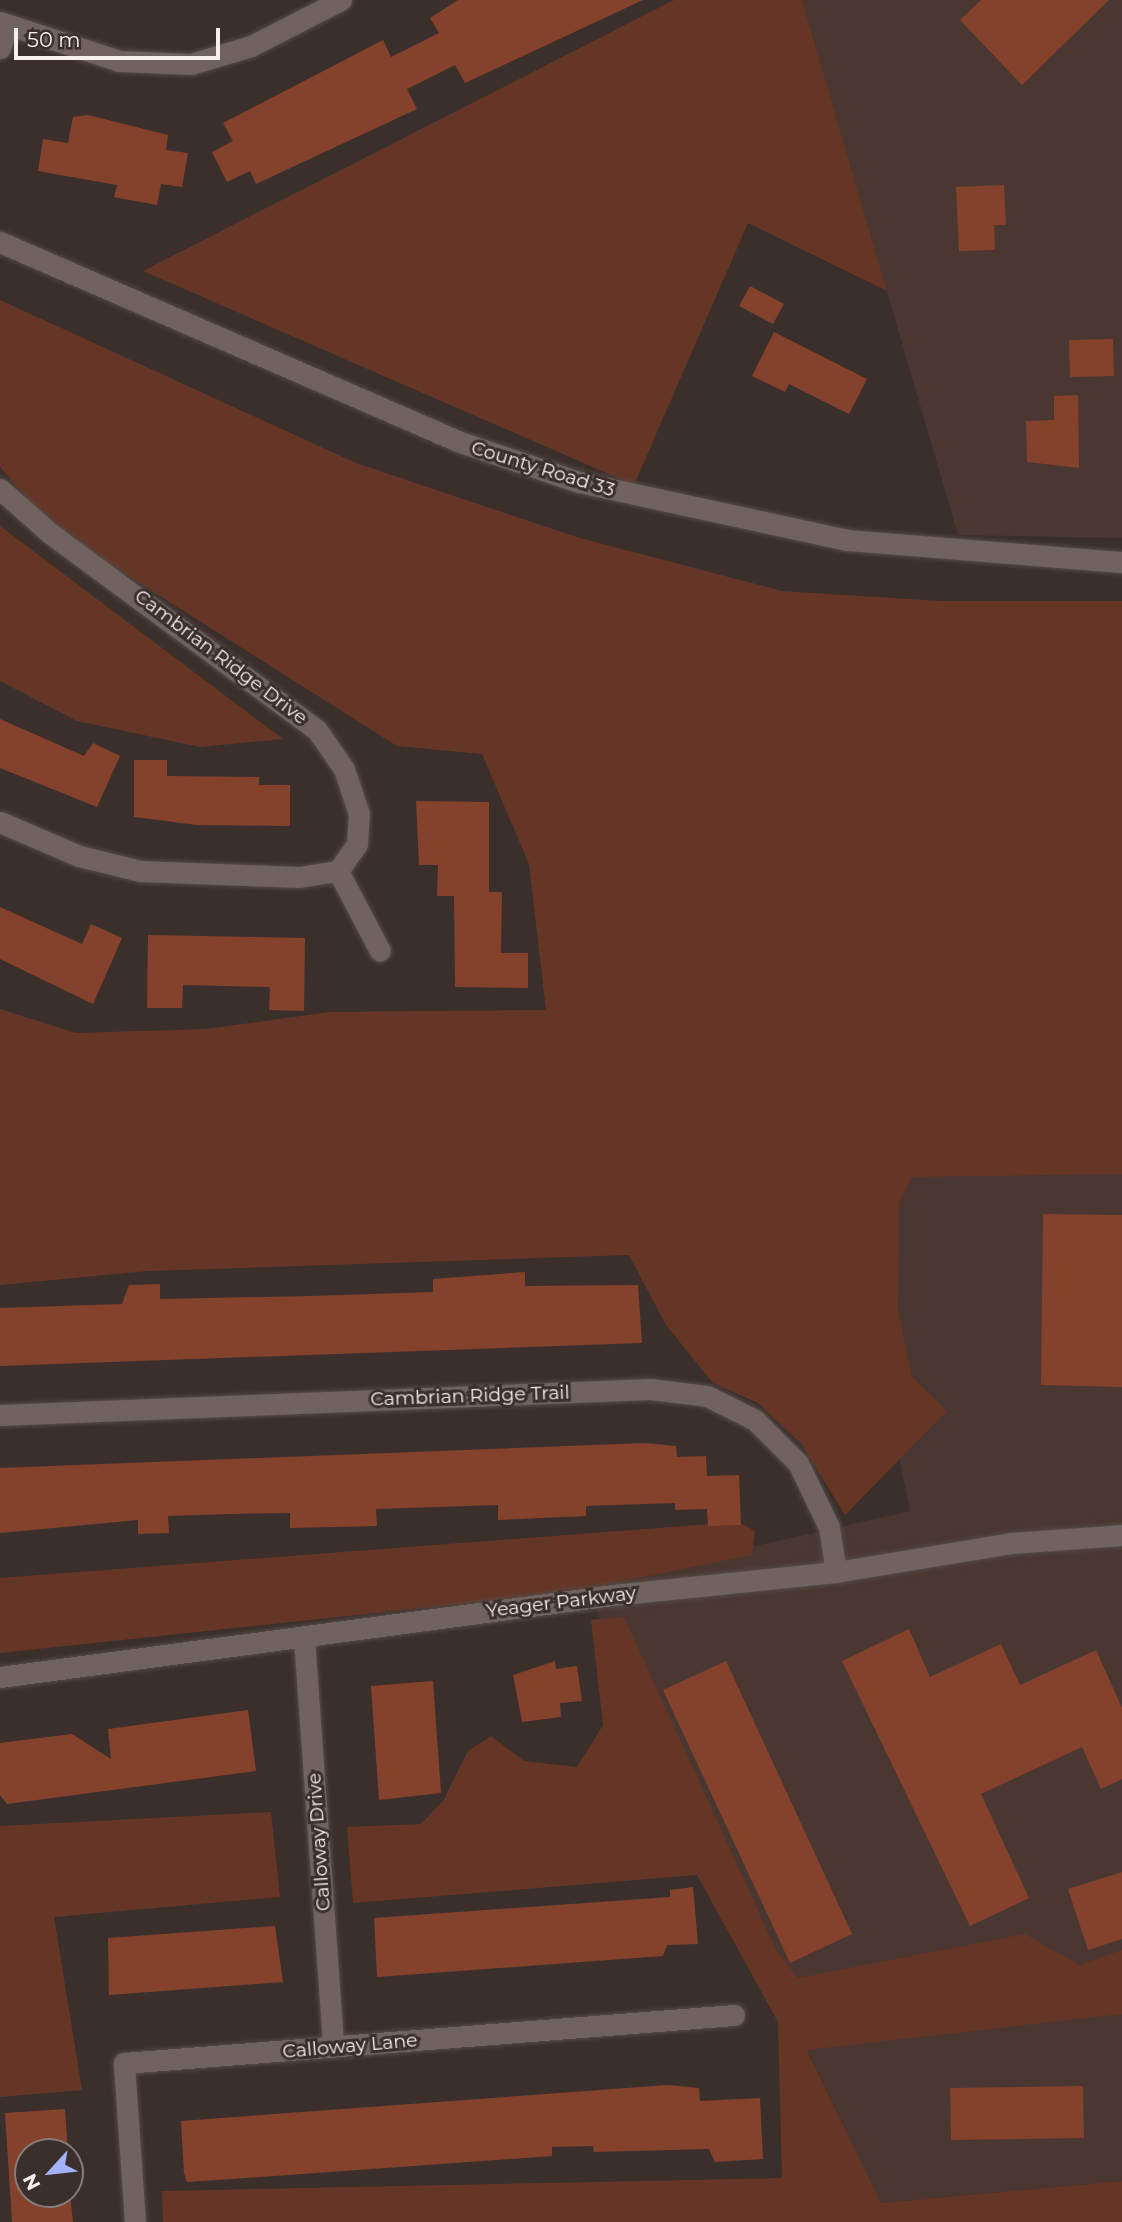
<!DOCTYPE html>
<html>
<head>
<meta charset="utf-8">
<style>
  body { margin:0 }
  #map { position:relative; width:1122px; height:2222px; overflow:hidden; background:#3b2f2c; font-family:Montserrat,sans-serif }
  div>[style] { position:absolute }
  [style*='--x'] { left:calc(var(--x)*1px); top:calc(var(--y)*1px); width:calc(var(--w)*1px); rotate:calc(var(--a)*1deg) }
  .built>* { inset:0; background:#4a3731 }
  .green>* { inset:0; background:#653626 }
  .building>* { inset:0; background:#84422d }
  .roads { filter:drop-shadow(0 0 2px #554b48) drop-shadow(0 0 2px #554b48) }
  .minor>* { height:21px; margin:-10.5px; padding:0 10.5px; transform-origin:10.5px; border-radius:10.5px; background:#70625e }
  span { translate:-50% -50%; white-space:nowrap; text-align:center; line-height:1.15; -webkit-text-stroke:6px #3b2f2c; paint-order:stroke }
  .street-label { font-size:19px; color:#f7efec }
  .north { position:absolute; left:14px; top:2138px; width:70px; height:70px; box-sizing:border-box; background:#3b2f2c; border:2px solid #867c79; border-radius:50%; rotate:243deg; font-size:19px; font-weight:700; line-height:28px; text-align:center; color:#f7efec }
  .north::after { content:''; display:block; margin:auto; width:24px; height:32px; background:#a4b2fc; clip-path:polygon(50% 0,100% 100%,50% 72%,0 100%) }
  .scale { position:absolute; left:14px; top:28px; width:206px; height:32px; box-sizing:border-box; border:4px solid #f7efec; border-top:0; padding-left:9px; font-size:21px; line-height:24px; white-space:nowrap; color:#f7efec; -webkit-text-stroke:5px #3b2f2c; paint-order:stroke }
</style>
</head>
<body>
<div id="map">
  <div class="built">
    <i style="clip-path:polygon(802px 0,1122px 0,1122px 538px,958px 535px)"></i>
    <i style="clip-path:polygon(1122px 1157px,1122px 2181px,881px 2203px,584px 1585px,910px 1511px,841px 1171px)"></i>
  </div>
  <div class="green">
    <i style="clip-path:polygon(674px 0,802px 0,887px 291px,748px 223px,634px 485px,143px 271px)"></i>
    <i style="clip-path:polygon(0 300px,356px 463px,580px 538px,782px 591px,940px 601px,1122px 601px,1122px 1174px,912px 1177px,899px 1203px,898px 1311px,912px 1377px,947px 1411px,845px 1515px,802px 1445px,758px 1403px,713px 1383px,666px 1325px,629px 1255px,148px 1271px,0 1285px,0 1009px,76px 1033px,206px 1029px,330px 1012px,546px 1010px,529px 864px,482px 754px,397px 746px,54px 529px,0 467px)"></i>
    <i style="clip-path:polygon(0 526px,283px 739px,200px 747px,77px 721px,0 681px)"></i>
    <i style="clip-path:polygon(738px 1522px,755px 1531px,752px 1555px,564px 1593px,0 1653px,0 1578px)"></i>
    <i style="clip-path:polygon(624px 1617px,777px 1952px,798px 1978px,1025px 1934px,1080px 1965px,1122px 1950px,1122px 2014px,807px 2050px,881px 2203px,1122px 2181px,1122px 2222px,163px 2222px,162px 2191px,782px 2178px,778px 2022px,697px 1875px,353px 1903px,347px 1827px,421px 1824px,443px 1801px,468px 1751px,491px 1736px,524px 1761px,577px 1767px,603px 1725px,591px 1620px)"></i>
    <i style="clip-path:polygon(271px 1812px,280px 1897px,54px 1917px,82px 2090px,0 2097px,0 1826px)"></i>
  </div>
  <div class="building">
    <i style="clip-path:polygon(458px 0,643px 0,465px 83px,455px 65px,407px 89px,417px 109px,256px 184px,250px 171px,227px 182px,212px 152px,233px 141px,223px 123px,383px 40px,391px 57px,439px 33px,430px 18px)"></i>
    <i style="clip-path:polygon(981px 0,1109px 0,1022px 85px,960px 20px)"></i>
    <i style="clip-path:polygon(88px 115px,168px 135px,166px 150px,188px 153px,182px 187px,161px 184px,157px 205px,114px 197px,117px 185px,38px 171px,43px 139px,68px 143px,73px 117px)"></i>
    <i style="clip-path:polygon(1004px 185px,1006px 225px,994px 225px,995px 250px,959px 251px,956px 187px)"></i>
    <i style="clip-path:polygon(750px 286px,784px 304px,773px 324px,739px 306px)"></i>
    <i style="clip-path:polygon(774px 332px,867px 379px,849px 414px,789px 384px,785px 392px,752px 376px)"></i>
    <i style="clip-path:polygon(1113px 339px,1114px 376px,1070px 377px,1069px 340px)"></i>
    <i style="clip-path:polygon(1078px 395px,1079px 468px,1027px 462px,1026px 421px,1054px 420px,1054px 396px)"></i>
    <i style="clip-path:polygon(0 719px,84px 756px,93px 743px,120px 756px,97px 807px,0 768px)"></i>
    <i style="clip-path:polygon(134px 760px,167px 760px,167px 776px,259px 777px,259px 785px,290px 785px,290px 826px,197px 825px,134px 817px)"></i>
    <i style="clip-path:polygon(416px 801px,489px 802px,489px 892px,502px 892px,501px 953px,528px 953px,528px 988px,455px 987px,454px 896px,437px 896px,438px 865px,419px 865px)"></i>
    <i style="clip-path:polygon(0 907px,82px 944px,91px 924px,122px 938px,93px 1004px,0 959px)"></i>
    <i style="clip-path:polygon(148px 935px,305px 938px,304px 1011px,269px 1010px,270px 987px,183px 985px,182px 1008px,147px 1008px)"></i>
    <i style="clip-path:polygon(1043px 1214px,1122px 1215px,1122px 1387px,1041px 1385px)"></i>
    <i style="clip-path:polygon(525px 1272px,525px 1286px,638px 1285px,642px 1343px,0 1366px,0 1308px,122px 1304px,129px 1285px,160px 1284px,160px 1299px,311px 1296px,433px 1292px,433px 1279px)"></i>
    <i style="clip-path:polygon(645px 1443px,676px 1446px,677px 1457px,706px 1456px,707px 1476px,739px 1475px,741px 1525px,708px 1526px,707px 1509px,675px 1510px,675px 1503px,586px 1506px,586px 1516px,519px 1519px,498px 1520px,498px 1505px,376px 1509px,377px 1526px,290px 1528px,290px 1513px,229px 1514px,168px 1516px,169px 1533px,138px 1534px,138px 1520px,0 1533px,0 1468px)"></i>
    <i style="clip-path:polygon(909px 1629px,930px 1677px,1001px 1644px,1020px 1685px,1096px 1650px,1122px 1708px,1122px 1779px,1101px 1789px,1082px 1747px,981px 1794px,1029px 1898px,970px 1926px,842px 1661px)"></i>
    <i style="clip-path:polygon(555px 1661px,556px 1669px,577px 1666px,582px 1701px,560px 1703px,561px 1717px,522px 1722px,513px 1675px)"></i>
    <i style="clip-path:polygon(726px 1661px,852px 1934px,790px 1963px,663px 1690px)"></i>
    <i style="clip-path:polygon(433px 1681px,441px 1793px,379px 1800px,371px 1686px)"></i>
    <i style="clip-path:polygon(248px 1710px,256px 1771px,7px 1804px,0 1795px,0 1743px,72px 1734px,111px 1759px,108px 1729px)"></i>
    <i style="clip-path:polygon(1122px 1872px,1122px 1939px,1088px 1950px,1068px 1889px)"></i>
    <i style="clip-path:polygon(693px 1887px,698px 1944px,667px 1945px,663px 1956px,377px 1977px,374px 1918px,670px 1897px,670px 1890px)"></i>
    <i style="clip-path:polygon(275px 1926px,283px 1982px,109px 1995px,108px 1938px)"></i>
    <i style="clip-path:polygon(668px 2085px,699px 2088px,700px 2101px,760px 2098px,763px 2159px,715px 2162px,709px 2149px,594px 2152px,593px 2146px,552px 2147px,552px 2156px,232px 2179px,187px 2182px,184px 2173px,181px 2121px)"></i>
    <i style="clip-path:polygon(1083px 2086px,1084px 2138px,951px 2140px,950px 2088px)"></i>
    <i style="clip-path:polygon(65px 2109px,68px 2152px,28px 2152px,28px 2194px,70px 2194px,73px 2222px,12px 2222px,5px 2113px)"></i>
  </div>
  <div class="roads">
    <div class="minor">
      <i style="--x:0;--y:22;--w:125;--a:18.1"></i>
      <i style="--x:119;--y:61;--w:72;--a:2.4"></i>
      <i style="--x:191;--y:64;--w:63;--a:-16.7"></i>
      <i style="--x:251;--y:46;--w:101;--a:-27.1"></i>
      <i style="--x:0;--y:48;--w:24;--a:-71"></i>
      <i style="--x:0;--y:242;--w:498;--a:23.5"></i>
      <i style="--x:457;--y:441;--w:129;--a:18.6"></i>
      <i style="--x:579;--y:482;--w:274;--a:12.2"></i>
      <i style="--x:847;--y:540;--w:276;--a:4.6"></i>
      <i style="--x:0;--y:489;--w:68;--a:41.4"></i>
      <i style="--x:51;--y:534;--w:330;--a:36.4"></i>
      <i style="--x:317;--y:730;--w:47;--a:55.3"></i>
      <i style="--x:344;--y:769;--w:47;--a:71.6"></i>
      <i style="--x:359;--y:814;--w:30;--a:94"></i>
      <i style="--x:357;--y:844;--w:33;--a:125"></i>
      <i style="--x:0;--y:822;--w:86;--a:23.3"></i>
      <i style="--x:79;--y:856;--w:63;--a:13.8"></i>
      <i style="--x:140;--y:871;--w:159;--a:2.2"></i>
      <i style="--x:299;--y:877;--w:39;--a:-9"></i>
      <i style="--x:338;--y:871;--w:90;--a:62.3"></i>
      <i style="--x:0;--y:1415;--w:651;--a:-2.29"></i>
      <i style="--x:650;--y:1389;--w:57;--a:7"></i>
      <i style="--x:707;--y:1396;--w:54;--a:26.6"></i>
      <i style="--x:755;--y:1420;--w:61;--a:45"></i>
      <i style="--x:798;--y:1463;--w:71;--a:64.2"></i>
      <i style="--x:829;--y:1527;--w:46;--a:81.2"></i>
      <i style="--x:304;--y:1638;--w:410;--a:85.9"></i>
      <i style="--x:0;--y:1677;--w:618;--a:-7.62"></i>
      <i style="--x:613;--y:1595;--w:224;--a:-5.9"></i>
      <i style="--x:836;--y:1572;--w:177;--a:-9.4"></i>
      <i style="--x:1011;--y:1543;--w:111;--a:-4.1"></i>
      <i style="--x:135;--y:2222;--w:159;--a:-94"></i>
      <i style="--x:124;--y:2063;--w:612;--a:-4.5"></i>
    </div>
  </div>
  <div class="street-label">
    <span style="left:543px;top:469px;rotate:17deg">County Road 33</span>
    <span style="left:221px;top:657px;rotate:37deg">Cambrian Ridge Drive</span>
    <span style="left:470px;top:1396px;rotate:-2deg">Cambrian Ridge Trail</span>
    <span style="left:561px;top:1602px;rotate:-7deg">Yeager Parkway</span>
    <span style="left:319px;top:1842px;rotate:-94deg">Calloway Drive</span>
    <span style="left:350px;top:2046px;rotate:-5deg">Calloway Lane</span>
  </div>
  <div class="north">N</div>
  <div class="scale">50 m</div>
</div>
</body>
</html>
